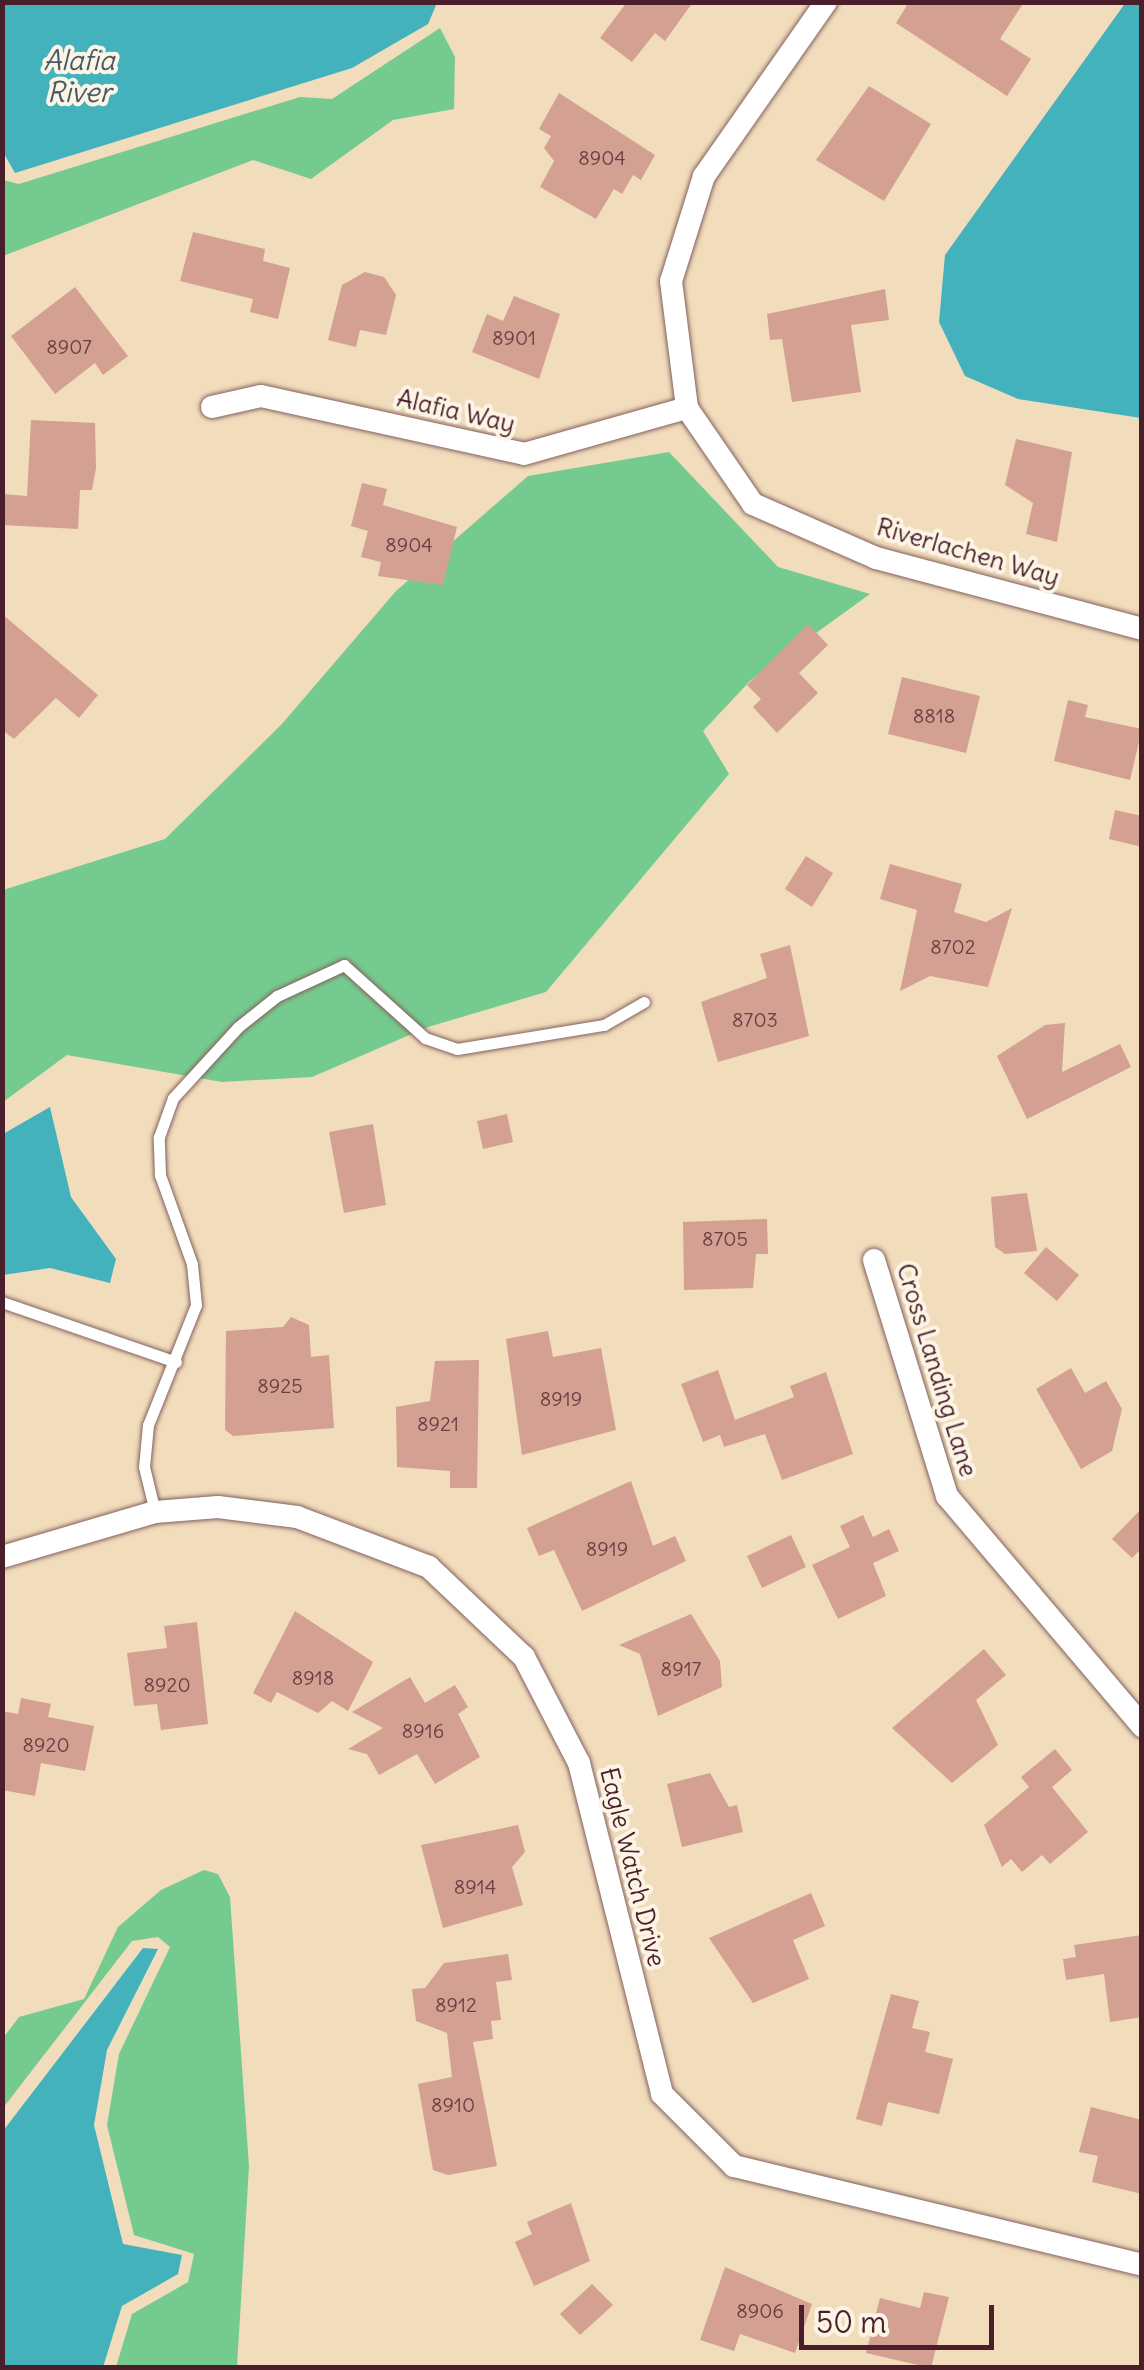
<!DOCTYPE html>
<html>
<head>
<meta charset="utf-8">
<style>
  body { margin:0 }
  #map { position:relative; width:1144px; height:2370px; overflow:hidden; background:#f1dcbc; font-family:Delius,sans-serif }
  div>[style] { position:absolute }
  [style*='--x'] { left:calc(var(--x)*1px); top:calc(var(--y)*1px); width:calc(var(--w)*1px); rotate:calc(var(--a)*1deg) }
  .green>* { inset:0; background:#75cb8f }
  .water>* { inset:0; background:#43b2bd }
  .building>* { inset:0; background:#d4a091 }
  .roads { filter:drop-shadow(0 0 2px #84615e) drop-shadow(0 0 2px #84615e) }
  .lane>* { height:11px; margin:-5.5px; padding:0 5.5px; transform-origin:5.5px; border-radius:5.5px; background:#fff }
  .street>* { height:22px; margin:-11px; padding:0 11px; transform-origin:11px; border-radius:11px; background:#fff }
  span { translate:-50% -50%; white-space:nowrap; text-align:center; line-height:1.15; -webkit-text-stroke:8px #fcf5e5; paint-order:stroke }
  .number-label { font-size:20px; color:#6c3f44 }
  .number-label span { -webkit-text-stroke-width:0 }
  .street-label { font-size:25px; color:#4a1f2b }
  .water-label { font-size:28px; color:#475a65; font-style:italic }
  .frame { position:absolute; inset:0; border:5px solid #4a1f2b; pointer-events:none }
  .scale { position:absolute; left:799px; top:2305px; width:195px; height:45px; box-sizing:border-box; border:5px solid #4a1f2b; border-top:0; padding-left:12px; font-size:30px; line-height:35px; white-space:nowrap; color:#4a1f2b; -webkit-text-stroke:8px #fcf5e5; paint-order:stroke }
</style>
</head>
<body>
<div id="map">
  <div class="green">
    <i style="clip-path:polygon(440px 28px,455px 57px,454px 109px,393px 120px,311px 179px,253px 160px,3px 256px,3px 180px,19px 184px,300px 97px,332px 99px)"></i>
    <i style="clip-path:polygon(669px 452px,778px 567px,870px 594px,751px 680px,703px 731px,729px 774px,546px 992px,428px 1027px,312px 1077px,222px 1082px,67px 1055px,3px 1102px,3px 890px,165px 839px,281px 725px,396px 591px,528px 476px)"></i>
    <i style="clip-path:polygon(204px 1870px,218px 1874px,230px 1897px,249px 2166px,237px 2367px,116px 2367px,132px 2314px,188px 2282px,194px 2254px,134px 2235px,107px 2125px,119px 2054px,170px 1947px,158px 1937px,132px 1941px,3px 2108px,3px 2038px,19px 2017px,84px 1999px,118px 1927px,161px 1890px)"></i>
  </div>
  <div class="water">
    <i style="clip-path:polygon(1126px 2px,1142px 3px,1141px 418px,1018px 399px,965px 376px,939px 322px,945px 255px)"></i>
    <i style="clip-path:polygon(2px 3px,3px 2px,437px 3px,428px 24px,352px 68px,15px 173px,3px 152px)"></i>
    <i style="clip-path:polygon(50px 1107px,71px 1197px,116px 1259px,110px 1283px,50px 1268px,3px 1275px,3px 1134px)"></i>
    <i style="clip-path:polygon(143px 1948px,158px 1949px,107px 2050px,94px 2125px,123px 2244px,182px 2255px,178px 2274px,122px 2306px,103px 2367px,3px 2367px,3px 2131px)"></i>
  </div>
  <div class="building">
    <i style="clip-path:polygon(627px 2px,693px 2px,665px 41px,655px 33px,632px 62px,600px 38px)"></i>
    <i style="clip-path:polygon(909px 2px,1024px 2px,1000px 39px,1031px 59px,1007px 96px,896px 23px)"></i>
    <i style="clip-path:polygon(869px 86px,931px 124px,884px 201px,816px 160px)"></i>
    <i style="clip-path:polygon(559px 93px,655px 155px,641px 180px,633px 175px,622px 194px,614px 189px,596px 219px,540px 187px,554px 161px,544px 148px,551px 136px,539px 129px)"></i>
    <i style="clip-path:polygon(193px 232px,265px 249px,263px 261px,290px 268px,278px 319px,250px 312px,253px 299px,180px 281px)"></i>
    <i style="clip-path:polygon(365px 272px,384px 277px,396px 295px,386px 335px,360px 330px,356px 347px,328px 340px,342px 285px)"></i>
    <i style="clip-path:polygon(75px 287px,128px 356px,103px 375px,95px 363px,55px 394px,11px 336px)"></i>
    <i style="clip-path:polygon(885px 289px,889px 320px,851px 325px,861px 392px,792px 402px,782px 339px,770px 340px,767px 314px)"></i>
    <i style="clip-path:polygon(514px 296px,560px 314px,539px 379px,472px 352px,487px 314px,503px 321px)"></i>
    <i style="clip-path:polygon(31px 420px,95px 423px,96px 468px,92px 490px,80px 490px,78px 529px,2px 525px,2px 494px,27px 496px)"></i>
    <i style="clip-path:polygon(1016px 439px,1072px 452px,1057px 542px,1026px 534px,1033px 503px,1005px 485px)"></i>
    <i style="clip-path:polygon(362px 483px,387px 489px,383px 505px,457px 527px,443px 585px,378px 576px,381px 562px,361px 557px,368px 531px,351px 526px)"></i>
    <i style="clip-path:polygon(2px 614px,98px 695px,79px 718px,56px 698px,14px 739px,2px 730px)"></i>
    <i style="clip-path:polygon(808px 624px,828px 645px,799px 673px,818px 693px,777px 733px,753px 707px,761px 699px,747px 685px)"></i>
    <i style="clip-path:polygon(902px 677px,980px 696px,966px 753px,888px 734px)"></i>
    <i style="clip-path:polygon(1068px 700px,1088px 705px,1085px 717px,1142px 729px,1130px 780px,1054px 761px)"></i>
    <i style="clip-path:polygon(1115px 810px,1142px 816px,1142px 847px,1109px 839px)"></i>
    <i style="clip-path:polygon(806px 856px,833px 873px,812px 907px,785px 889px)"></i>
    <i style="clip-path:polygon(890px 864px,962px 884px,954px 912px,986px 922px,1012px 908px,988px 987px,930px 976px,900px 991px,917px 910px,880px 899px)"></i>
    <i style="clip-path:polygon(790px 945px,809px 1036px,718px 1062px,701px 1002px,767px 978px,760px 954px)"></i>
    <i style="clip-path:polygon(1065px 1023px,1062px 1072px,1120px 1044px,1131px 1067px,1027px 1119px,997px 1056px,1045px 1025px)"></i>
    <i style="clip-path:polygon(507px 1114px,513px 1142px,483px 1149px,477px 1121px)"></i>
    <i style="clip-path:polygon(373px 1124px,386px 1205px,344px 1213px,329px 1132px)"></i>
    <i style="clip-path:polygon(1027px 1193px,1037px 1251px,1005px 1254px,995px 1247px,991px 1197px)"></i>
    <i style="clip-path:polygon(767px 1219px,768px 1254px,756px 1254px,753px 1288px,684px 1290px,683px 1222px)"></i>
    <i style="clip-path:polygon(1046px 1247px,1079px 1275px,1057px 1301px,1024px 1273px)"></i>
    <i style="clip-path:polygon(291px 1317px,309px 1325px,311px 1357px,329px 1355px,334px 1428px,233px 1436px,225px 1430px,226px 1331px,283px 1327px)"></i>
    <i style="clip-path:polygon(548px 1331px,553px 1357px,601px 1348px,616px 1430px,522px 1455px,506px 1339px)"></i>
    <i style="clip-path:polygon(479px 1360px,477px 1488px,450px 1488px,450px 1471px,397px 1467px,396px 1407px,430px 1401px,435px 1361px)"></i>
    <i style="clip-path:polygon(1071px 1368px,1085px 1393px,1106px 1381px,1122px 1409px,1112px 1451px,1081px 1469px,1036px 1389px)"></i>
    <i style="clip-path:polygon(718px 1370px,735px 1420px,794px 1397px,790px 1386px,826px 1372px,853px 1454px,782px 1480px,765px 1434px,724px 1447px,720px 1435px,703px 1442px,681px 1384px)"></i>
    <i style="clip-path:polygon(631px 1481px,653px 1546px,675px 1536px,686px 1561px,582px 1611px,554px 1550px,539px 1556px,527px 1528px)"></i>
    <i style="clip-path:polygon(1142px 1508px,1142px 1548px,1132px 1558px,1112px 1539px)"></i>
    <i style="clip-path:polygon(863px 1515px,873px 1537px,889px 1529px,899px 1551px,873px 1563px,886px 1596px,838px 1619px,812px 1565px,850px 1547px,840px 1526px)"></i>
    <i style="clip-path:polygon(791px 1535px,806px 1567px,762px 1588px,747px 1556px)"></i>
    <i style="clip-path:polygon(295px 1611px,373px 1662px,348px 1711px,332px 1701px,318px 1713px,277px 1692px,271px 1703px,253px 1693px)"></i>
    <i style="clip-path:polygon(691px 1614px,720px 1661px,722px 1687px,658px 1716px,640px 1654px,619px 1645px)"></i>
    <i style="clip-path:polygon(197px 1622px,208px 1724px,161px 1730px,157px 1704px,134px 1706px,127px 1653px,167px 1648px,164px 1626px)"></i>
    <i style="clip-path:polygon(984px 1649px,1006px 1675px,976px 1700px,998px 1745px,952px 1783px,892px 1728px)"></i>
    <i style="clip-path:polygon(410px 1677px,425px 1703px,455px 1685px,468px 1707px,458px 1714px,480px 1757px,435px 1784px,417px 1754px,379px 1775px,367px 1754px,348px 1749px,383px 1728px,352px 1712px)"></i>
    <i style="clip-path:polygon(21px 1698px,51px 1704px,48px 1717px,94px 1726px,85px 1771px,41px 1763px,35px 1796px,2px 1790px,2px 1711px,18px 1714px)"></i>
    <i style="clip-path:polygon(1055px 1749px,1072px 1770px,1052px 1787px,1088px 1832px,1050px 1864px,1042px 1855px,1022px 1872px,1011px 1859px,1002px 1867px,984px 1825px,1029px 1787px,1021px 1777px)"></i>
    <i style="clip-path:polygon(710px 1773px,729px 1807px,737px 1805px,743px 1832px,682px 1847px,667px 1784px)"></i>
    <i style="clip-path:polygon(518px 1825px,525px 1852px,512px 1867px,523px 1905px,443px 1928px,421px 1845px)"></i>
    <i style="clip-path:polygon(811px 1893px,825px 1926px,793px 1940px,809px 1979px,753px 2003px,709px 1938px)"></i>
    <i style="clip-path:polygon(1142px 1935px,1142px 2017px,1110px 2022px,1104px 1974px,1066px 1980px,1063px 1959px,1076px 1957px,1074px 1945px)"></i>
    <i style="clip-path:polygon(508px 1954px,512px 1980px,496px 1982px,501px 2020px,491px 2021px,493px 2039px,473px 2042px,497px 2166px,448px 2175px,433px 2170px,418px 2084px,452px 2077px,447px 2033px,416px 2021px,412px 1989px,425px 1988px,444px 1963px)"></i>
    <i style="clip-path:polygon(891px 1994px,919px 2001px,912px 2028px,930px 2032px,925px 2052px,953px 2059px,939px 2114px,888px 2102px,882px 2126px,856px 2119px)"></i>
    <i style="clip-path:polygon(1091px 2107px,1142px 2120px,1142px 2194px,1092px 2182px,1098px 2156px,1079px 2152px)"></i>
    <i style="clip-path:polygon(571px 2203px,590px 2261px,534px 2286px,515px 2242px,532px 2234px,527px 2222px)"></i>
    <i style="clip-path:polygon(725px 2267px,812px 2304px,795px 2353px,740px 2334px,734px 2351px,700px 2340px)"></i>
    <i style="clip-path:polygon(592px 2284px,613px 2305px,580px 2335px,560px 2314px)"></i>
    <i style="clip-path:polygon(924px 2292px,949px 2297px,931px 2368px,866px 2353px,880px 2298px,920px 2308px)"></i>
  </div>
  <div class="roads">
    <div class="lane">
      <i style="--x:2;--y:1302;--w:184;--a:19"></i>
      <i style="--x:155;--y:1512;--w:46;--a:-103.7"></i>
      <i style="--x:144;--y:1467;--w:42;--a:-84.6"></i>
      <i style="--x:148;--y:1425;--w:129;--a:-68.2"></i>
      <i style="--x:196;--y:1305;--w:41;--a:-95.6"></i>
      <i style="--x:192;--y:1264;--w:95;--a:-109.8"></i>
      <i style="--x:160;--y:1175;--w:38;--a:-92"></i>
      <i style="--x:159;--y:1137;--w:41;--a:-70.3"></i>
      <i style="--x:173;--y:1098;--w:96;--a:-47.5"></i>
      <i style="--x:238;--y:1027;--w:50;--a:-38.5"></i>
      <i style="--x:277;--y:996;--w:74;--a:-24.8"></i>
      <i style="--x:344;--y:965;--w:109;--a:42"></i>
      <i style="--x:425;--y:1038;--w:34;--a:19"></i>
      <i style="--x:457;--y:1049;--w:149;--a:-9.3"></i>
      <i style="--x:604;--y:1025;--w:46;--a:-29.9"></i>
    </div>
    <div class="street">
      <i style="--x:826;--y:2;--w:213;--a:125"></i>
      <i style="--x:704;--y:176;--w:110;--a:107.4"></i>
      <i style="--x:671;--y:281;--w:128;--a:82.8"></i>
      <i style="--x:687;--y:408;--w:116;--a:55.5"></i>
      <i style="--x:753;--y:504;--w:134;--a:23.7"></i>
      <i style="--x:876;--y:558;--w:275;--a:14.9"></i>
      <i style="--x:212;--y:407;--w:50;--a:-12.7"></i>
      <i style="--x:261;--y:396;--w:269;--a:12.4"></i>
      <i style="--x:524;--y:454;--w:169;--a:-15.8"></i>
      <i style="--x:874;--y:1260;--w:247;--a:72.8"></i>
      <i style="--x:947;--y:1496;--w:302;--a:49.7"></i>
      <i style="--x:2;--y:1557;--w:159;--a:-16.4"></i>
      <i style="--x:155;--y:1512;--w:63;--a:-4.5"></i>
      <i style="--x:218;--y:1507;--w:80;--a:7.2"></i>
      <i style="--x:297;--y:1517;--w:141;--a:20.7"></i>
      <i style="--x:429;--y:1567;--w:131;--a:43.5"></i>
      <i style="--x:524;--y:1657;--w:119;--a:62.6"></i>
      <i style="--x:579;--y:1763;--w:341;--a:75.9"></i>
      <i style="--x:662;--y:2094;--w:102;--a:45"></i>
      <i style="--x:734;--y:2166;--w:420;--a:13.6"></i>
    </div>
  </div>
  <div class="number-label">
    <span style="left:602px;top:157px">8904</span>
    <span style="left:514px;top:337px">8901</span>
    <span style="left:69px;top:346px">8907</span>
    <span style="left:409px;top:544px">8904</span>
    <span style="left:934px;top:715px">8818</span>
    <span style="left:953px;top:946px">8702</span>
    <span style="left:755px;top:1019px">8703</span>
    <span style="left:725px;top:1238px">8705</span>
    <span style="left:280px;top:1385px">8925</span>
    <span style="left:561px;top:1398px">8919</span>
    <span style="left:438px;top:1423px">8921</span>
    <span style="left:607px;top:1548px">8919</span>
    <span style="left:681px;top:1668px">8917</span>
    <span style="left:313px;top:1677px">8918</span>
    <span style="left:167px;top:1684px">8920</span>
    <span style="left:423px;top:1730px">8916</span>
    <span style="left:46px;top:1744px">8920</span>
    <span style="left:475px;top:1886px">8914</span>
    <span style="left:456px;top:2004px">8912</span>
    <span style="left:453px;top:2104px">8910</span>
    <span style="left:760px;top:2310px">8906</span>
  </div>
  <div class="street-label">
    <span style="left:456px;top:411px;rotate:13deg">Alafia Way</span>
    <span style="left:968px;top:552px;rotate:16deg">Riverlachen Way</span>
    <span style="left:937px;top:1370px;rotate:73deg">Cross Landing Lane</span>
    <span style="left:633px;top:1867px;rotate:76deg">Eagle Watch Drive</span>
  </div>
  <div class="water-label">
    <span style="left:79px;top:76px">Alafia<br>River</span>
  </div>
  <div class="frame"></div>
  <div class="scale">50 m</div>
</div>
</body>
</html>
